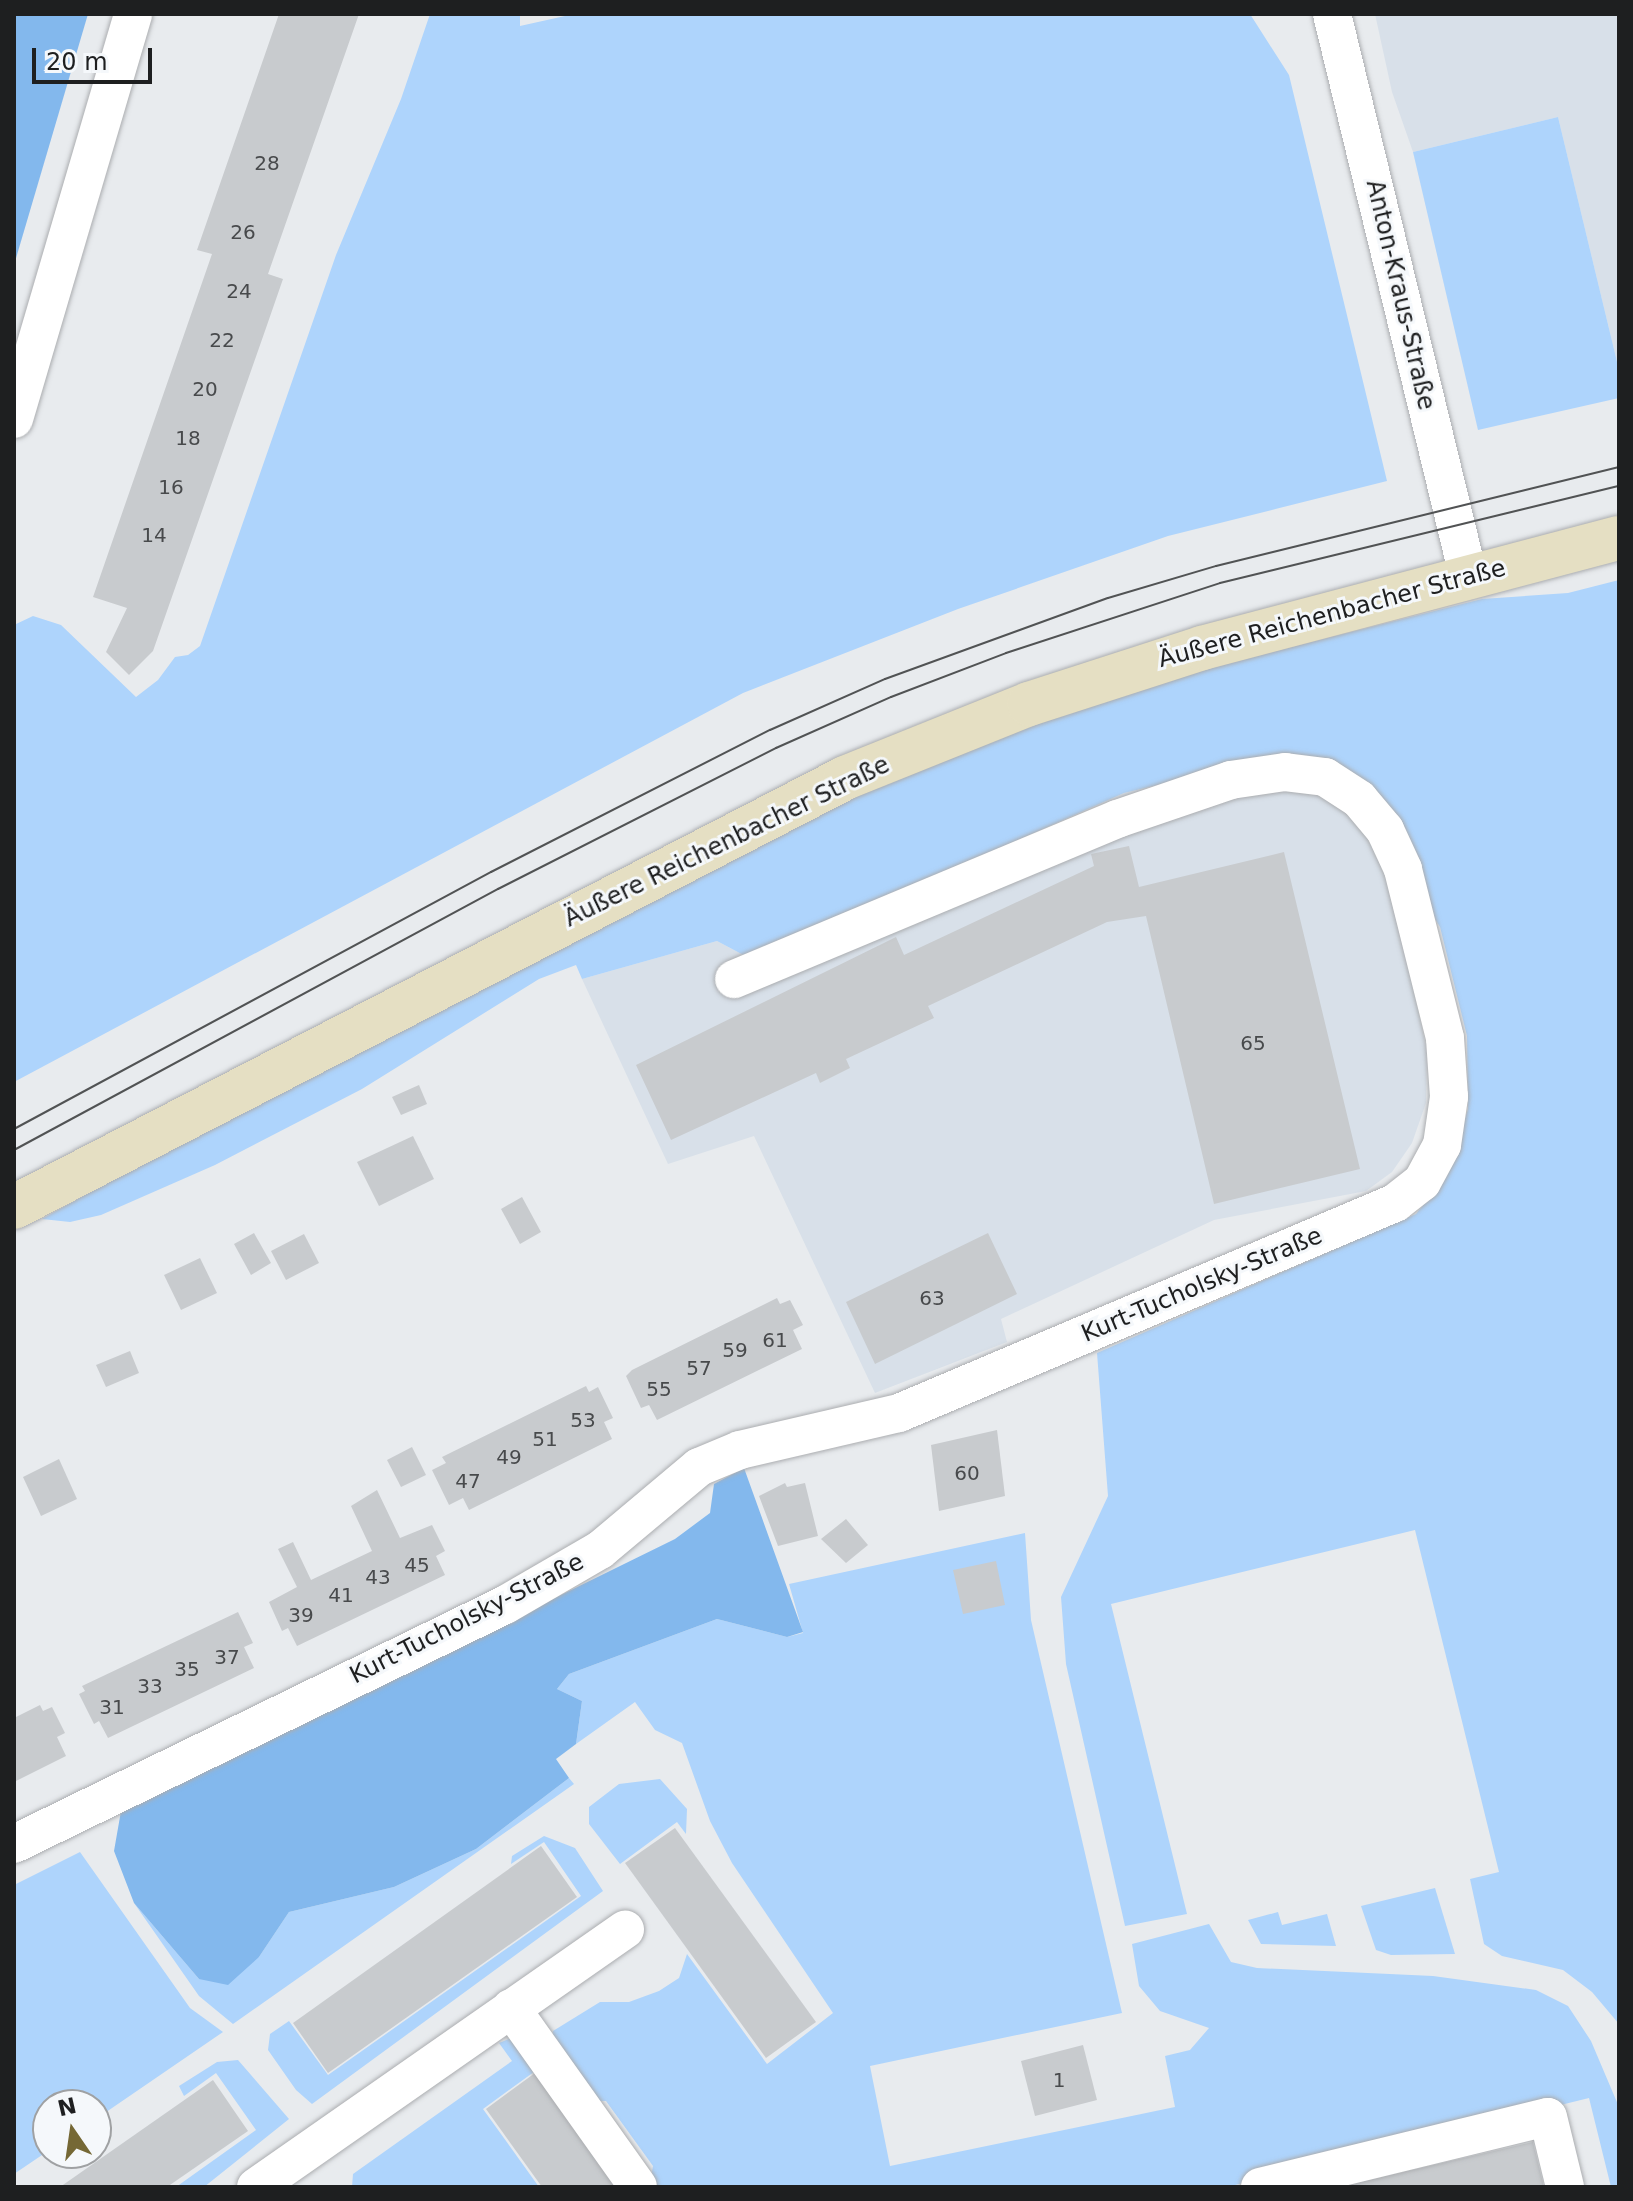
<!DOCTYPE html>
<html>
<head>
<meta charset="utf-8">
<style>
  body { margin:0 }
  #map { position:relative; width:1633px; height:2201px; overflow:hidden; background:#e8ebee; font-family:"DejaVu Sans",sans-serif }
  div>[style] { position:absolute }
  [style*='--x'] { left:calc(var(--x)*1px); top:calc(var(--y)*1px); width:calc(var(--w)*1px); rotate:calc(var(--a)*1deg) }
  .built>* { inset:0; background:#d8e0e9 }
  .green>* { inset:0; background:#aed4fc }
  .forest>* { inset:0; background:#83b8ed }
  .building>* { inset:0; background:#c8cbce }
  .roads { filter:drop-shadow(0 0 2px #abadb0) drop-shadow(0 0 2px #abadb0) }
  .street>* { height:38px; margin:-19px; padding:0 19px; transform-origin:19px; border-radius:19px; background:#fff }
  .secondary>* { height:44px; margin:-22px; padding:0 22px; transform-origin:22px; border-radius:22px; background:#e5dfc3 }
  .tram>* { height:2px; margin:-1px; padding:0 1px; transform-origin:1px; border-radius:1px; background:#515354 }
  span { translate:-50% -50%; white-space:nowrap; text-align:center; line-height:1.15; -webkit-text-stroke:6px #f5f8fb; paint-order:stroke }
  .number-label { font-size:20px; color:#484a4c }
  .number-label span { -webkit-text-stroke-width:0 }
  .street-label { font-size:24px; color:#1e1f20 }
  .frame { position:absolute; inset:0; border:16px solid #1e1f20; pointer-events:none }
  .north { position:absolute; left:32px; top:2089px; width:80px; height:80px; box-sizing:border-box; background:#f5f8fb; border:2px solid #9fa1a3; border-radius:50%; rotate:347deg; font-size:22px; font-weight:700; line-height:32px; text-align:center; color:#1e1f20 }
  .north::after { content:''; display:block; margin:auto; width:28px; height:36px; background:#756835; clip-path:polygon(50% 0,100% 100%,50% 72%,0 100%) }
  .scale { position:absolute; left:32px; top:48px; width:120px; height:36px; box-sizing:border-box; border:4px solid #1e1f20; border-top:0; padding-left:10px; font-size:24px; line-height:28px; white-space:nowrap; color:#1e1f20; -webkit-text-stroke:6px #f5f8fb; paint-order:stroke }
</style>
</head>
<body>
<div id="map">
  <div class="built">
    <i style="clip-path:polygon(1375px 14px,1619px 14px,1619px 370px,1558px 117px,1413px 152px,1392px 92px)"></i>
    <i style="clip-path:polygon(1274px 757px,1293px 785px,1347px 806px,1374px 842px,1395px 901px,1427px 1052px,1426px 1103px,1412px 1143px,1392px 1172px,1366px 1191px,1214px 1220px,1001px 1319px,1007px 1342px,875px 1393px,754px 1136px,668px 1164px,582px 979px,717px 941px,751px 959px,1124px 793px)"></i>
  </div>
  <div class="green">
    <i style="clip-path:polygon(430px 14px,520px 14px,520px 26px,574px 14px,1250px 14px,1289px 75px,1387px 481px,1168px 536px,958px 609px,743px 693px,14px 1082px,14px 625px,33px 616px,61px 625px,136px 697px,158px 680px,175px 657px,188px 655px,200px 646px,336px 255px,401px 99px)"></i>
    <i style="clip-path:polygon(1558px 117px,1619px 370px,1619px 398px,1478px 430px,1413px 152px)"></i>
    <i style="clip-path:polygon(1619px 580px,1619px 2024px,1592px 1992px,1563px 1970px,1502px 1956px,1484px 1944px,1470px 1879px,1499px 1872px,1415px 1530px,1111px 1604px,1187px 1914px,1125px 1926px,1066px 1664px,1061px 1597px,1108px 1496px,1097px 1353px,1416px 1214px,1448px 1174px,1468px 1109px,1467px 1036px,1440px 927px,1423px 899px,1402px 837px,1274px 757px,1124px 793px,751px 959px,717px 941px,582px 979px,576px 965px,539px 979px,362px 1089px,215px 1165px,101px 1215px,70px 1222px,42px 1219px,313px 1069px,924px 763px,1093px 700px,1252px 657px,1482px 599px,1568px 593px)"></i>
    <i style="clip-path:polygon(1025px 1533px,1031px 1620px,1122px 2013px,870px 2066px,890px 2166px,1175px 2107px,1165px 2056px,1190px 2050px,1209px 2028px,1160px 2011px,1139px 1986px,1132px 1944px,1209px 1924px,1231px 1962px,1257px 1968px,1433px 1976px,1536px 1990px,1568px 2006px,1591px 2041px,1619px 2107px,1619px 2187px,1611px 2187px,1589px 2098px,1227px 2187px,649px 2187px,653px 2166px,606px 2101px,587px 2101px,552px 2042px,553px 2031px,600px 2002px,629px 2002px,659px 1991px,679px 1978px,687px 1954px,767px 2064px,833px 2013px,732px 1863px,710px 1821px,682px 1743px,655px 1730px,635px 1702px,576px 1744px,582px 1701px,557px 1689px,569px 1674px,717px 1619px,787px 1637px,803px 1633px,789px 1584px)"></i>
    <i style="clip-path:polygon(569px 1778px,574px 1784px,233px 2024px,199px 1996px,134px 1903px,199px 1979px,259px 1957px,289px 1912px,394px 1887px,476px 1849px)"></i>
    <i style="clip-path:polygon(660px 1779px,687px 1809px,686px 1834px,677px 1822px,620px 1864px,589px 1824px,589px 1807px,619px 1784px)"></i>
    <i style="clip-path:polygon(544px 1836px,575px 1848px,603px 1891px,312px 2104px,296px 2090px,268px 2050px,270px 2034px,289px 2021px,328px 2075px,581px 1896px,544px 1842px,511px 1864px,512px 1856px)"></i>
    <i style="clip-path:polygon(80px 1852px,190px 2008px,223px 2032px,96px 2119px,96px 2105px,48px 2105px,48px 2151px,14px 2174px,14px 1885px)"></i>
    <i style="clip-path:polygon(1435px 1888px,1455px 1954px,1391px 1955px,1376px 1950px,1361px 1906px)"></i>
    <i style="clip-path:polygon(1278px 1912px,1282px 1925px,1327px 1914px,1336px 1946px,1261px 1944px,1248px 1920px)"></i>
    <i style="clip-path:polygon(511px 2038px,538px 2069px,483px 2109px,539px 2187px,352px 2187px,353px 2174px,512px 2061px,499px 2043px)"></i>
    <i style="clip-path:polygon(238px 2060px,289px 2119px,204px 2187px,176px 2187px,256px 2130px,216px 2073px,184px 2096px,179px 2086px,217px 2062px)"></i>
  </div>
  <div class="forest">
    <i style="clip-path:polygon(14px 14px,88px 14px,14px 265px)"></i>
    <i style="clip-path:polygon(744px 1468px,803px 1632px,787px 1637px,717px 1619px,569px 1674px,557px 1689px,582px 1701px,576px 1744px,556px 1759px,569px 1778px,476px 1849px,394px 1887px,289px 1912px,259px 1957px,228px 1985px,199px 1979px,134px 1903px,114px 1851px,121px 1811px,675px 1539px,710px 1513px,714px 1484px)"></i>
  </div>
  <div class="building">
    <i style="clip-path:polygon(279px 14px,359px 14px,268px 274px,283px 279px,266px 328px,153px 651px,129px 675px,106px 652px,127px 608px,93px 597px,212px 254px,197px 250px)"></i>
    <i style="clip-path:polygon(1129px 846px,1139px 887px,1284px 852px,1360px 1169px,1214px 1204px,1146px 916px,1107px 922px,928px 1006px,934px 1018px,846px 1059px,850px 1068px,820px 1083px,816px 1073px,671px 1140px,636px 1065px,896px 937px,904px 955px,1094px 866px,1091px 854px)"></i>
    <i style="clip-path:polygon(419px 1085px,427px 1104px,401px 1115px,392px 1097px)"></i>
    <i style="clip-path:polygon(413px 1136px,434px 1179px,379px 1206px,357px 1162px)"></i>
    <i style="clip-path:polygon(522px 1197px,541px 1232px,520px 1244px,501px 1209px)"></i>
    <i style="clip-path:polygon(254px 1233px,271px 1263px,251px 1275px,234px 1244px)"></i>
    <i style="clip-path:polygon(988px 1233px,1017px 1294px,875px 1364px,846px 1302px)"></i>
    <i style="clip-path:polygon(304px 1234px,319px 1263px,286px 1280px,271px 1251px)"></i>
    <i style="clip-path:polygon(200px 1258px,217px 1293px,181px 1310px,164px 1275px)"></i>
    <i style="clip-path:polygon(777px 1298px,780px 1304px,790px 1300px,803px 1325px,793px 1330px,802px 1349px,657px 1420px,649px 1405px,641px 1408px,626px 1376px,632px 1370px)"></i>
    <i style="clip-path:polygon(130px 1351px,139px 1373px,106px 1387px,96px 1365px)"></i>
    <i style="clip-path:polygon(586px 1386px,589px 1392px,598px 1387px,613px 1418px,604px 1422px,612px 1439px,469px 1510px,463px 1498px,449px 1505px,432px 1470px,446px 1463px,442px 1457px)"></i>
    <i style="clip-path:polygon(997px 1430px,1005px 1496px,939px 1511px,931px 1445px)"></i>
    <i style="clip-path:polygon(412px 1447px,426px 1475px,401px 1487px,387px 1460px)"></i>
    <i style="clip-path:polygon(59px 1459px,77px 1499px,41px 1516px,23px 1477px)"></i>
    <i style="clip-path:polygon(785px 1483px,787px 1487px,805px 1483px,818px 1536px,778px 1546px,759px 1496px)"></i>
    <i style="clip-path:polygon(377px 1490px,400px 1538px,432px 1525px,445px 1551px,436px 1556px,445px 1575px,297px 1646px,288px 1628px,282px 1631px,269px 1602px,297px 1587px,278px 1549px,293px 1542px,311px 1580px,372px 1551px,351px 1506px)"></i>
    <i style="clip-path:polygon(846px 1519px,868px 1545px,846px 1563px,821px 1539px)"></i>
    <i style="clip-path:polygon(996px 1561px,1005px 1605px,963px 1614px,953px 1570px)"></i>
    <i style="clip-path:polygon(238px 1612px,253px 1643px,244px 1647px,254px 1668px,108px 1738px,99px 1721px,94px 1724px,79px 1694px,85px 1691px,82px 1686px)"></i>
    <i style="clip-path:polygon(40px 1705px,43px 1711px,52px 1707px,65px 1733px,57px 1737px,66px 1756px,14px 1782px,14px 1718px)"></i>
    <i style="clip-path:polygon(675px 1828px,816px 2022px,766px 2058px,625px 1863px)"></i>
    <i style="clip-path:polygon(541px 1846px,577px 1897px,328px 2073px,293px 2023px)"></i>
    <i style="clip-path:polygon(1083px 2045px,1097px 2100px,1035px 2116px,1021px 2061px)"></i>
    <i style="clip-path:polygon(535px 2073px,617px 2187px,542px 2187px,486px 2109px)"></i>
    <i style="clip-path:polygon(213px 2080px,248px 2131px,167px 2187px,60px 2187px)"></i>
    <i style="clip-path:polygon(1533px 2142px,1544px 2187px,1343px 2187px,1343px 2186px)"></i>
  </div>
  <div class="roads">
    <div class="street">
      <i style="--x:1332;--y:14;--w:577;--a:76.37"></i>
      <i style="--x:14;--y:419;--w:422;--a:-73.6"></i>
      <i style="--x:14;--y:1844;--w:546;--a:-25.96"></i>
      <i style="--x:505;--y:1605;--w:110;--a:-30.1"></i>
      <i style="--x:600;--y:1550;--w:129;--a:-40"></i>
      <i style="--x:699;--y:1467;--w:44;--a:-22.5"></i>
      <i style="--x:740;--y:1450;--w:163;--a:-13.1"></i>
      <i style="--x:899;--y:1413;--w:539;--a:-22.95"></i>
      <i style="--x:1395;--y:1203;--w:34;--a:-38"></i>
      <i style="--x:1422;--y:1182;--w:42;--a:-61.6"></i>
      <i style="--x:1442;--y:1145;--w:49;--a:-81.7"></i>
      <i style="--x:1449;--y:1097;--w:59;--a:-93.9"></i>
      <i style="--x:1445;--y:1038;--w:174;--a:-104"></i>
      <i style="--x:1403;--y:869;--w:43;--a:-114.8"></i>
      <i style="--x:1385;--y:830;--w:40;--a:-130"></i>
      <i style="--x:1359;--y:799;--w:40;--a:-147.1"></i>
      <i style="--x:1325;--y:777;--w:40;--a:-172.9"></i>
      <i style="--x:1285;--y:772;--w:55;--a:171.6"></i>
      <i style="--x:1231;--y:780;--w:120;--a:161.1"></i>
      <i style="--x:1117;--y:819;--w:415;--a:157.3"></i>
      <i style="--x:511;--y:2008;--w:219;--a:54.6"></i>
      <i style="--x:256;--y:2187;--w:450;--a:-34.9"></i>
      <i style="--x:1260;--y:2187;--w:296;--a:-13.7"></i>
      <i style="--x:1548;--y:2117;--w:72;--a:76.3"></i>
    </div>
    <div class="secondary">
      <i style="--x:14;--y:1207;--w:935;--a:-27.3"></i>
      <i style="--x:845;--y:778;--w:198;--a:-21.9"></i>
      <i style="--x:1029;--y:704;--w:182;--a:-17.9"></i>
      <i style="--x:1202;--y:648;--w:431;--a:-14.8"></i>
    </div>
  </div>
  <div class="tram">
    <i style="--x:14;--y:1129;--w:542;--a:-28.32"></i>
    <i style="--x:491;--y:872;--w:313;--a:-27"></i>
    <i style="--x:770;--y:730;--w:126;--a:-23.9"></i>
    <i style="--x:885;--y:679;--w:237;--a:-20"></i>
    <i style="--x:1108;--y:598;--w:113;--a:-16.5"></i>
    <i style="--x:1216;--y:566;--w:415;--a:-13.8"></i>
    <i style="--x:14;--y:1150;--w:550;--a:-28.34"></i>
    <i style="--x:498;--y:889;--w:312;--a:-26.9"></i>
    <i style="--x:776;--y:748;--w:126;--a:-23.9"></i>
    <i style="--x:891;--y:697;--w:123;--a:-20.9"></i>
    <i style="--x:1006;--y:653;--w:225;--a:-18.1"></i>
    <i style="--x:1220;--y:583;--w:411;--a:-13.7"></i>
  </div>
  <div class="number-label">
    <span style="left:267px;top:163px">28</span>
    <span style="left:243px;top:232px">26</span>
    <span style="left:239px;top:291px">24</span>
    <span style="left:222px;top:340px">22</span>
    <span style="left:205px;top:389px">20</span>
    <span style="left:188px;top:438px">18</span>
    <span style="left:171px;top:487px">16</span>
    <span style="left:154px;top:535px">14</span>
    <span style="left:1253px;top:1043px">65</span>
    <span style="left:932px;top:1298px">63</span>
    <span style="left:775px;top:1340px">61</span>
    <span style="left:735px;top:1350px">59</span>
    <span style="left:699px;top:1368px">57</span>
    <span style="left:659px;top:1389px">55</span>
    <span style="left:583px;top:1420px">53</span>
    <span style="left:545px;top:1439px">51</span>
    <span style="left:509px;top:1457px">49</span>
    <span style="left:967px;top:1473px">60</span>
    <span style="left:468px;top:1481px">47</span>
    <span style="left:417px;top:1565px">45</span>
    <span style="left:378px;top:1577px">43</span>
    <span style="left:341px;top:1595px">41</span>
    <span style="left:301px;top:1615px">39</span>
    <span style="left:227px;top:1657px">37</span>
    <span style="left:187px;top:1669px">35</span>
    <span style="left:150px;top:1686px">33</span>
    <span style="left:112px;top:1707px">31</span>
    <span style="left:1059px;top:2080px">1</span>
  </div>
  <div class="street-label">
    <span style="left:1400px;top:295px;rotate:77deg">Anton-Kraus-Straße</span>
    <span style="left:1332px;top:614px;rotate:-15deg">Äußere Reichenbacher Straße</span>
    <span style="left:727px;top:842px;rotate:-26deg">Äußere Reichenbacher Straße</span>
    <span style="left:1202px;top:1285px;rotate:-23deg">Kurt-Tucholsky-Straße</span>
    <span style="left:467px;top:1619px;rotate:-27deg">Kurt-Tucholsky-Straße</span>
  </div>
  <div class="frame"></div>
  <div class="north">N</div>
  <div class="scale">20 m</div>
</div>
</body>
</html>
